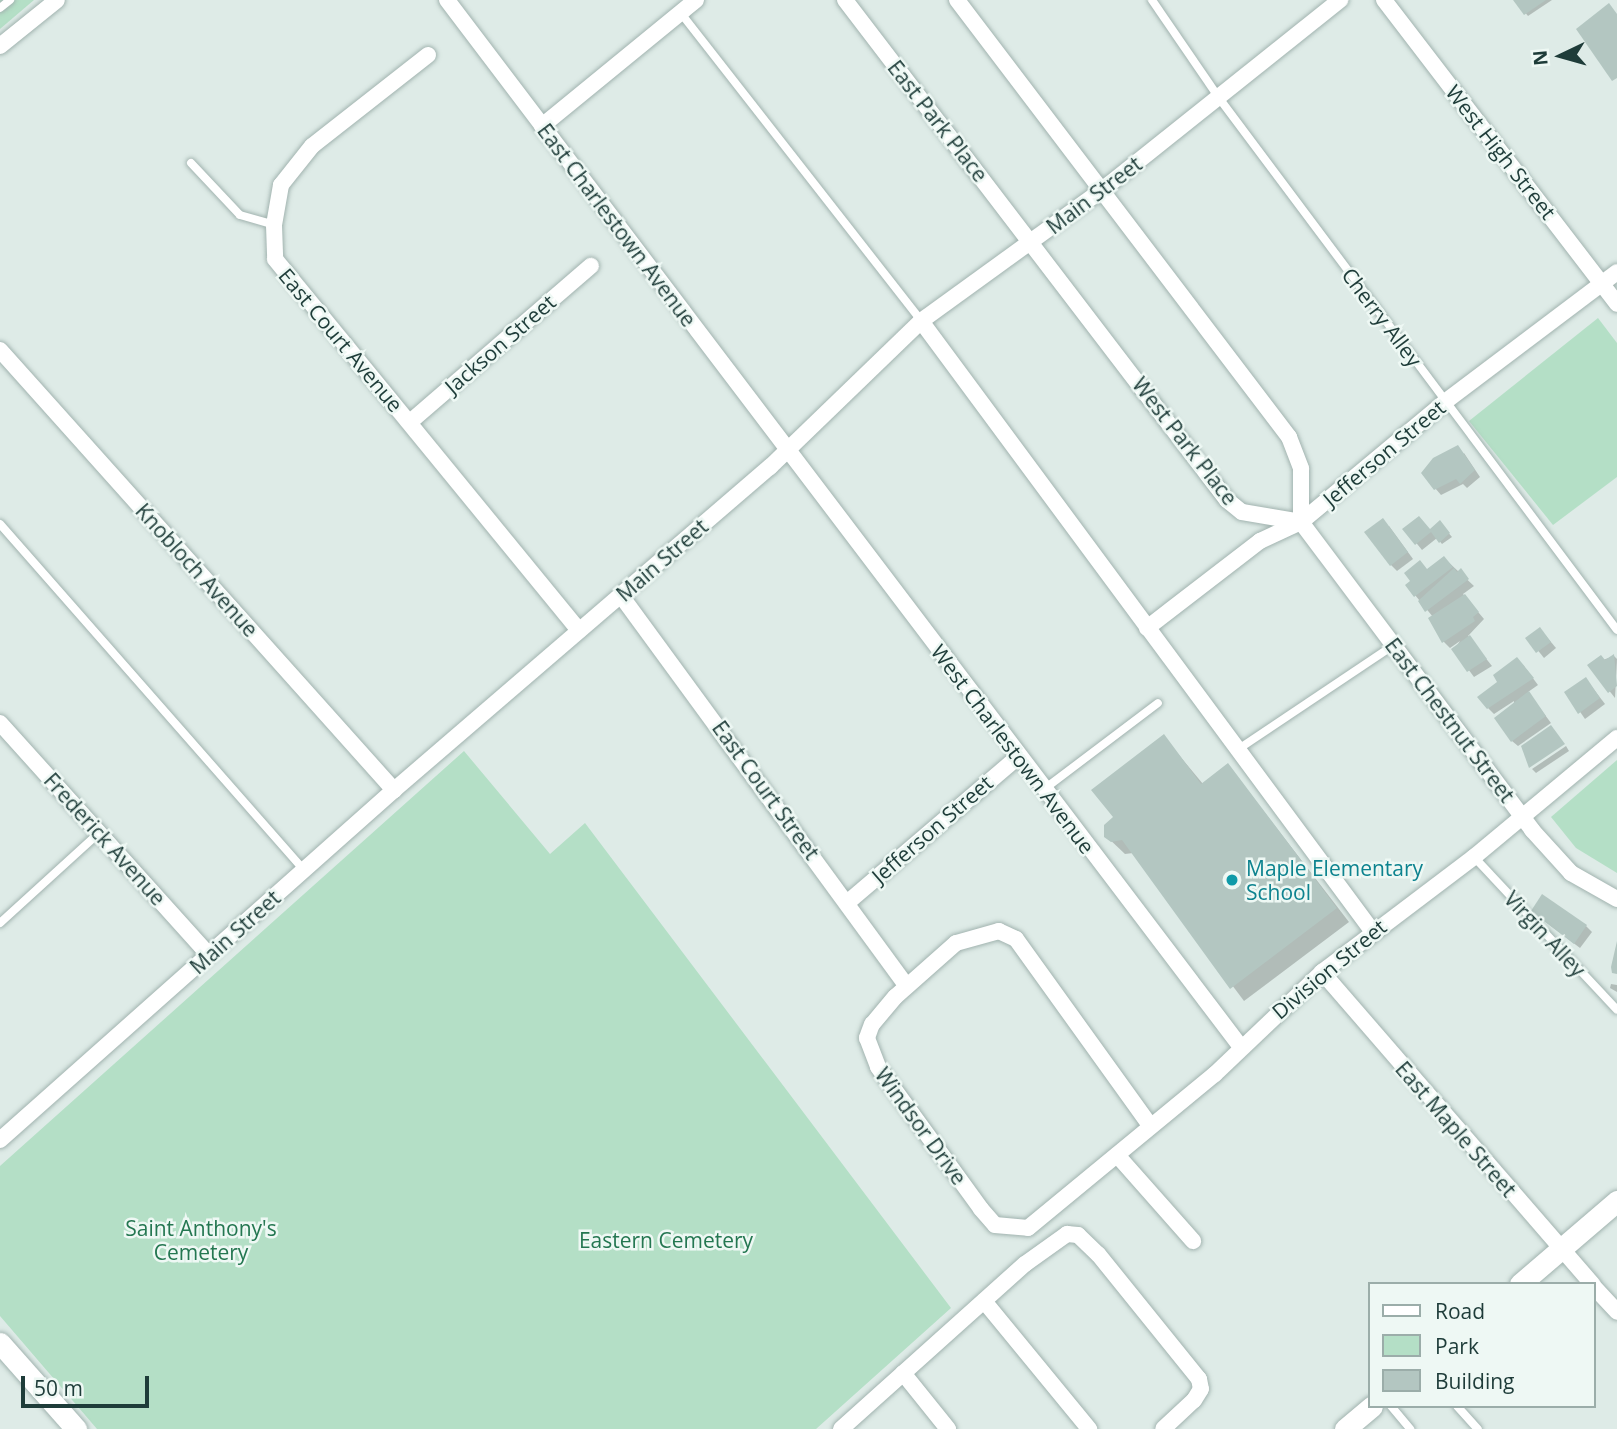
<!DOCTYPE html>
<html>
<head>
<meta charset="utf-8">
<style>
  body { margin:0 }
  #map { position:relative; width:1617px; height:1429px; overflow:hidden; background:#deebe7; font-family:"Open Sans",sans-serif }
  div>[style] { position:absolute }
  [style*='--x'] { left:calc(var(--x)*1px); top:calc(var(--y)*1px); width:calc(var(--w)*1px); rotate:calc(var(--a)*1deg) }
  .green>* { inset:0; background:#b4dfc6 }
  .shadow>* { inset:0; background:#0003 }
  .building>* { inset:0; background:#b3c6c1 }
  .roads { filter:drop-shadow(0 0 2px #a1b3af) drop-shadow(0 0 2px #a1b3af) }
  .lane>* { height:8px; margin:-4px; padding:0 4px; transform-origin:4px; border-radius:4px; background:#fff }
  .street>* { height:16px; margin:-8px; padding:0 8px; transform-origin:8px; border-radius:8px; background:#fff }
  .secondary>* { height:21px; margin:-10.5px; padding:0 10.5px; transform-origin:10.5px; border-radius:10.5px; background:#fff }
  .dots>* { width:19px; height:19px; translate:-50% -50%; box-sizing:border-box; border:4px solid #eef8f4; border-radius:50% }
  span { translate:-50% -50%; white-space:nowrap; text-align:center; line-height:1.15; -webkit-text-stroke:5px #eef8f4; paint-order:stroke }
  .street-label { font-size:21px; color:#1e3c39 }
  .culture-label { font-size:21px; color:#0d838f }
  .left { translate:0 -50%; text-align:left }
  .park-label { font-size:21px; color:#247751 }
  .legend { position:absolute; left:1368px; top:1282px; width:228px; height:126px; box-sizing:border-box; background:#eef8f4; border:2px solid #9bada9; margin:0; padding:9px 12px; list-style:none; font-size:21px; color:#1e3c39 }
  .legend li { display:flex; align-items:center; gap:14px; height:35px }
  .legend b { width:35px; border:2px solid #9bada9 }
  .north { position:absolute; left:1526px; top:21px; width:70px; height:70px; -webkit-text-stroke:5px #eef8f4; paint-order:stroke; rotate:265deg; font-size:19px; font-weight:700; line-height:28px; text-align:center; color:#1e3c39 }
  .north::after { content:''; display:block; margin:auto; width:24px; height:32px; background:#1e3c39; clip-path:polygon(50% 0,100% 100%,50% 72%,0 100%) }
  .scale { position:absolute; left:21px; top:1376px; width:128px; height:32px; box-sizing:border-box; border:4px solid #1e3c39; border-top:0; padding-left:9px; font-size:21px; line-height:24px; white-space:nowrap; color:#1e3c39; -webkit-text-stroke:5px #eef8f4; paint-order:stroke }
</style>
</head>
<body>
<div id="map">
  <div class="green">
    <i style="clip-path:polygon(0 0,34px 0,0 29px)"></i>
    <i style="clip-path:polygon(1598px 318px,1617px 343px,1617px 477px,1553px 525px,1469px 421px)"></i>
    <i style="clip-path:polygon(464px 751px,550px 854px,585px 823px,951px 1308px,816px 1429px,97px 1429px,0 1316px,0 1166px)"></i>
    <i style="clip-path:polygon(1617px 760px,1617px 873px,1576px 848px,1551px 817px)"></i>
  </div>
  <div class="shadow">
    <i style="clip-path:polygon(1515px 0,1552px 0,1528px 16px)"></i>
    <i style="clip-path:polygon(1464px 453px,1480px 477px,1467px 488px,1463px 484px,1441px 495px,1435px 488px)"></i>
    <i style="clip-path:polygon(1440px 523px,1452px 537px,1442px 544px,1437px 538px,1422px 550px,1405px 529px,1430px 531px)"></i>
    <i style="clip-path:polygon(1389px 526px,1413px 559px,1397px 571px,1391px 565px)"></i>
    <i style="clip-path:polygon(1444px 558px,1474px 586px,1463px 594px,1484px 619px,1468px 636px,1492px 666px,1474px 677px,1454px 650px,1460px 641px,1450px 648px,1444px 642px,1433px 617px,1415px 595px,1428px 570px)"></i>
    <i style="clip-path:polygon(1546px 636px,1556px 648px,1544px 658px,1528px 638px)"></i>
    <i style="clip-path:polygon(1614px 656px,1617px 659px,1615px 698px,1589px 665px)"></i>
    <i style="clip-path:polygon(1523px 665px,1538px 685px,1528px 692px,1551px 723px,1518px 746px,1512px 741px,1514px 701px,1494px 714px,1488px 708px)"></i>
    <i style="clip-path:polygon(1586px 679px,1605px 704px,1585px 719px,1567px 693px)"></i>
    <i style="clip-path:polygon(1164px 737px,1203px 784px,1228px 765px,1349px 922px,1244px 1001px,1133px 853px,1125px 854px,1106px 836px)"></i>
    <i style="clip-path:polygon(1566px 746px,1569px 751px,1536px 773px,1532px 769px)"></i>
    <i style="clip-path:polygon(1539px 917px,1586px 926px,1592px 932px,1580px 948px)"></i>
    <i style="clip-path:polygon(1611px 984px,1617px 985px,1617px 992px,1610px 988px)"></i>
  </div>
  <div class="building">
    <i style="clip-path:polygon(1513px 0,1546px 0,1524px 15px)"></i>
    <i style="clip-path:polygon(1609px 3px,1617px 14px,1617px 78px,1612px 81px,1576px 29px)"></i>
    <i style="clip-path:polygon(1458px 445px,1475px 470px,1460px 484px,1456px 479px,1434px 490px,1421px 473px,1433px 458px)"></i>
    <i style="clip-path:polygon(1419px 516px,1430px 529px,1440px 520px,1450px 533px,1439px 543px,1431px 532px,1415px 545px,1402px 529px)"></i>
    <i style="clip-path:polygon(1383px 518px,1408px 552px,1390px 566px,1364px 532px)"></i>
    <i style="clip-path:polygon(1444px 556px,1453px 567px,1414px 597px,1405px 585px,1410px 581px,1404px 573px,1420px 560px,1427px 569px)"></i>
    <i style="clip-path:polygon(1454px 568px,1457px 572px,1461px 568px,1469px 579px,1425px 612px,1418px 601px)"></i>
    <i style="clip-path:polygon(1465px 594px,1479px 612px,1473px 617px,1475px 621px,1442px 643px,1428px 618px)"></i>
    <i style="clip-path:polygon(1540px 627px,1551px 642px,1536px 653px,1525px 638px)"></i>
    <i style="clip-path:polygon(1470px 635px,1487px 659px,1467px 672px,1451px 649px)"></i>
    <i style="clip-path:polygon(1614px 654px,1617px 686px,1608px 693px,1587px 665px,1601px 655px,1605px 660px)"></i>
    <i style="clip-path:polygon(1517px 657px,1534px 678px,1487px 709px,1477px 697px,1497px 682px,1493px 675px)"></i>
    <i style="clip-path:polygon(1586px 677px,1600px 698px,1578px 714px,1564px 692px)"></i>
    <i style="clip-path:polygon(1529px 691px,1546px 716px,1511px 742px,1494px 718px)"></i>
    <i style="clip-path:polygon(1551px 725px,1565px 744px,1529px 768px,1521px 746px)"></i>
    <i style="clip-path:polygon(1164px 734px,1201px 784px,1228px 763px,1337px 908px,1230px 989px,1122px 840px,1111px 842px,1104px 837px,1104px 825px,1113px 817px,1091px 790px)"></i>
    <i style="clip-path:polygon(1542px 894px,1587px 925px,1574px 944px,1531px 911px)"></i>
    <i style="clip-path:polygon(1617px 941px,1617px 974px,1612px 973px,1611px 967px)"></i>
  </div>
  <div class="roads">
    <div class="lane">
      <i style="--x:1152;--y:0;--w:119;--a:55.6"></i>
      <i style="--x:1219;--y:98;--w:664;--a:53.2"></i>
      <i style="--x:0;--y:8;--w:13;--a:-39"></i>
      <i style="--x:680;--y:12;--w:392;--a:52"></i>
      <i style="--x:191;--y:163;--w:71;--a:46.7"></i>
      <i style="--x:240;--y:215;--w:35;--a:16"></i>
      <i style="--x:0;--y:524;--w:461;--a:48.7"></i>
      <i style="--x:1237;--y:750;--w:189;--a:-33.8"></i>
      <i style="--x:1043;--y:790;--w:144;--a:-37.1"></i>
      <i style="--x:1474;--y:857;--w:209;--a:46.9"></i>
      <i style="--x:0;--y:923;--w:134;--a:-42.3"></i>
      <i style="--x:1391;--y:1406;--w:30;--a:50"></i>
      <i style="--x:1457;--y:1406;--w:31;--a:48"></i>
    </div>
    <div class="street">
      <i style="--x:447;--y:0;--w:1313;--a:52.83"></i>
      <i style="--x:845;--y:0;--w:629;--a:52.62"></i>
      <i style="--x:1227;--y:500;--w:19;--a:39"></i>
      <i style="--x:1242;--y:512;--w:60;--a:9.6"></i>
      <i style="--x:957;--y:0;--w:549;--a:52.78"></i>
      <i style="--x:1289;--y:437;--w:34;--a:69"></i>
      <i style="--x:1301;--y:469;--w:53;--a:90"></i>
      <i style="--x:1384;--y:0;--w:383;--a:52.5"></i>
      <i style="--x:0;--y:46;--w:73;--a:-38.9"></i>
      <i style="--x:428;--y:55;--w:147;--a:141.9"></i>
      <i style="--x:312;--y:146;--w:50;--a:128.5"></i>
      <i style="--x:281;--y:185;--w:41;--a:99.9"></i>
      <i style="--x:274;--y:225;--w:34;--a:88"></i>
      <i style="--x:275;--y:259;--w:480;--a:50.7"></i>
      <i style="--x:542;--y:126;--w:199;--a:-39.3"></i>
      <i style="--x:921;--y:321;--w:760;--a:53.51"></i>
      <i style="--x:0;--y:350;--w:591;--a:48.16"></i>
      <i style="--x:410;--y:422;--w:239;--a:-40.8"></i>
      <i style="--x:1301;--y:522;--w:385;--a:53.1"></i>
      <i style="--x:1532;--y:830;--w:58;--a:47.8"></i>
      <i style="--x:1571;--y:873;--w:53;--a:29.5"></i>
      <i style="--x:622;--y:597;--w:482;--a:53.8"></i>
      <i style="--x:1147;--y:628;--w:143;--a:-37.6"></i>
      <i style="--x:1260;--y:541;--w:45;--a:-24.9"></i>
      <i style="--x:1301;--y:522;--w:189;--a:-39.8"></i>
      <i style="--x:1446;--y:401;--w:214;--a:-37"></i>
      <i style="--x:0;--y:723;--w:312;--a:48"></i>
      <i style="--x:847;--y:903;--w:225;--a:-40.5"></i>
      <i style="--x:1322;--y:972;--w:413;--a:49.1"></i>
      <i style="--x:1149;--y:1124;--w:228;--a:-125.7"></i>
      <i style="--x:1016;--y:939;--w:19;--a:-155"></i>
      <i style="--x:999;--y:931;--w:45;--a:164.4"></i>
      <i style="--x:956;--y:943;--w:81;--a:138.5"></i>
      <i style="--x:895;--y:997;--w:35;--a:130"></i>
      <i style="--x:872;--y:1024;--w:15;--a:110"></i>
      <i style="--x:867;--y:1038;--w:31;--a:69"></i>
      <i style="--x:878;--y:1067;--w:175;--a:54"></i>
      <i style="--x:981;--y:1209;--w:21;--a:49"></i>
      <i style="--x:995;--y:1225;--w:33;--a:5"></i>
      <i style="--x:1028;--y:1228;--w:242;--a:-39.5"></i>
      <i style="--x:1215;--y:1074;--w:148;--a:-43.6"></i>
      <i style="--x:1322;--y:972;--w:191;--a:-37.1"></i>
      <i style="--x:1474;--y:857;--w:186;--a:-39.8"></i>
      <i style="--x:0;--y:1140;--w:527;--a:-41.62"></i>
      <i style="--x:394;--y:790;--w:496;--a:-40.7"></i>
      <i style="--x:770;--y:467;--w:210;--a:-44"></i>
      <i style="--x:921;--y:321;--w:223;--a:-35.9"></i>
      <i style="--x:1102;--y:190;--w:305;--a:-38.6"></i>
      <i style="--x:1117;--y:1155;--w:115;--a:48.5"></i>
      <i style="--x:1594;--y:1287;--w:34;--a:47"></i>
      <i style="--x:984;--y:1301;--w:166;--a:50.6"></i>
      <i style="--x:903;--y:1373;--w:72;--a:51.2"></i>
      <i style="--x:841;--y:1429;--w:247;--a:-41.9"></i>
      <i style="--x:1025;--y:1264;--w:52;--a:-35.5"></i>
      <i style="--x:1067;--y:1234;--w:11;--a:5"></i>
      <i style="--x:1078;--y:1235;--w:28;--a:44"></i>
      <i style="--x:1098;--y:1254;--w:161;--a:51.1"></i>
      <i style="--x:1199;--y:1379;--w:10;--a:79"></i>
      <i style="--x:1201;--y:1389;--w:13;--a:122"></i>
      <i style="--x:1194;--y:1400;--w:42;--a:136.9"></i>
    </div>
    <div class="secondary">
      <i style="--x:1520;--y:1284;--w:128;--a:-40.6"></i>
      <i style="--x:0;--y:1343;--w:115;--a:48.5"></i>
      <i style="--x:1345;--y:1429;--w:35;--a:-40"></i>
    </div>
  </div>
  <div class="dots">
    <i style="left:1232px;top:880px;background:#0f9aa8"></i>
  </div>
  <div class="street-label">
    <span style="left:938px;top:121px;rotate:52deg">East Park Place</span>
    <span style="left:1501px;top:152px;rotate:52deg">West High Street</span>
    <span style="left:1094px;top:195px;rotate:-37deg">Main Street</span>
    <span style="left:617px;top:225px;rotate:53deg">East Charlestown Avenue</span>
    <span style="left:1382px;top:317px;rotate:53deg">Cherry Alley</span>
    <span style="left:341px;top:340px;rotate:50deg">East Court Avenue</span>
    <span style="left:500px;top:344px;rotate:-41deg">Jackson Street</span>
    <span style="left:1185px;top:441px;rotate:52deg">West Park Place</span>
    <span style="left:1384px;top:453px;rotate:-40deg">Jefferson Street</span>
    <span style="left:662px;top:560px;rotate:-41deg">Main Street</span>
    <span style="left:197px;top:570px;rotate:48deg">Knobloch Avenue</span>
    <span style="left:1450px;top:720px;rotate:53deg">East Chestnut Street</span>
    <span style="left:1013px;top:749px;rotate:53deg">West Charlestown Avenue</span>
    <span style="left:766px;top:790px;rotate:54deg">East Court Street</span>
    <span style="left:932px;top:829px;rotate:-41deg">Jefferson Street</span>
    <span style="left:105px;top:839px;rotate:48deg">Frederick Avenue</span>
    <span style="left:235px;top:932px;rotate:-42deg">Main Street</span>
    <span style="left:1545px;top:934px;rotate:47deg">Virgin Alley</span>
    <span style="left:1329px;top:969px;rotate:-40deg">Division Street</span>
    <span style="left:921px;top:1126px;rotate:54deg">Windsor Drive</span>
    <span style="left:1456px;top:1129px;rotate:49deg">East Maple Street</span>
  </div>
  <div class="culture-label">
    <span class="left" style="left:1246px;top:880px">Maple Elementary<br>School</span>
  </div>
  <div class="park-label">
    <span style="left:201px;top:1240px">Saint Anthony's<br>Cemetery</span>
    <span style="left:666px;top:1240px">Eastern Cemetery</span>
  </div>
  <ul class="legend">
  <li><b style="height:9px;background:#fff"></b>Road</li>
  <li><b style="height:19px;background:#b4dfc6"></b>Park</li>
  <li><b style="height:19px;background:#b3c6c1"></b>Building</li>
  </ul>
  <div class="north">N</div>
  <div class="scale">50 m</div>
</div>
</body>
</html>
